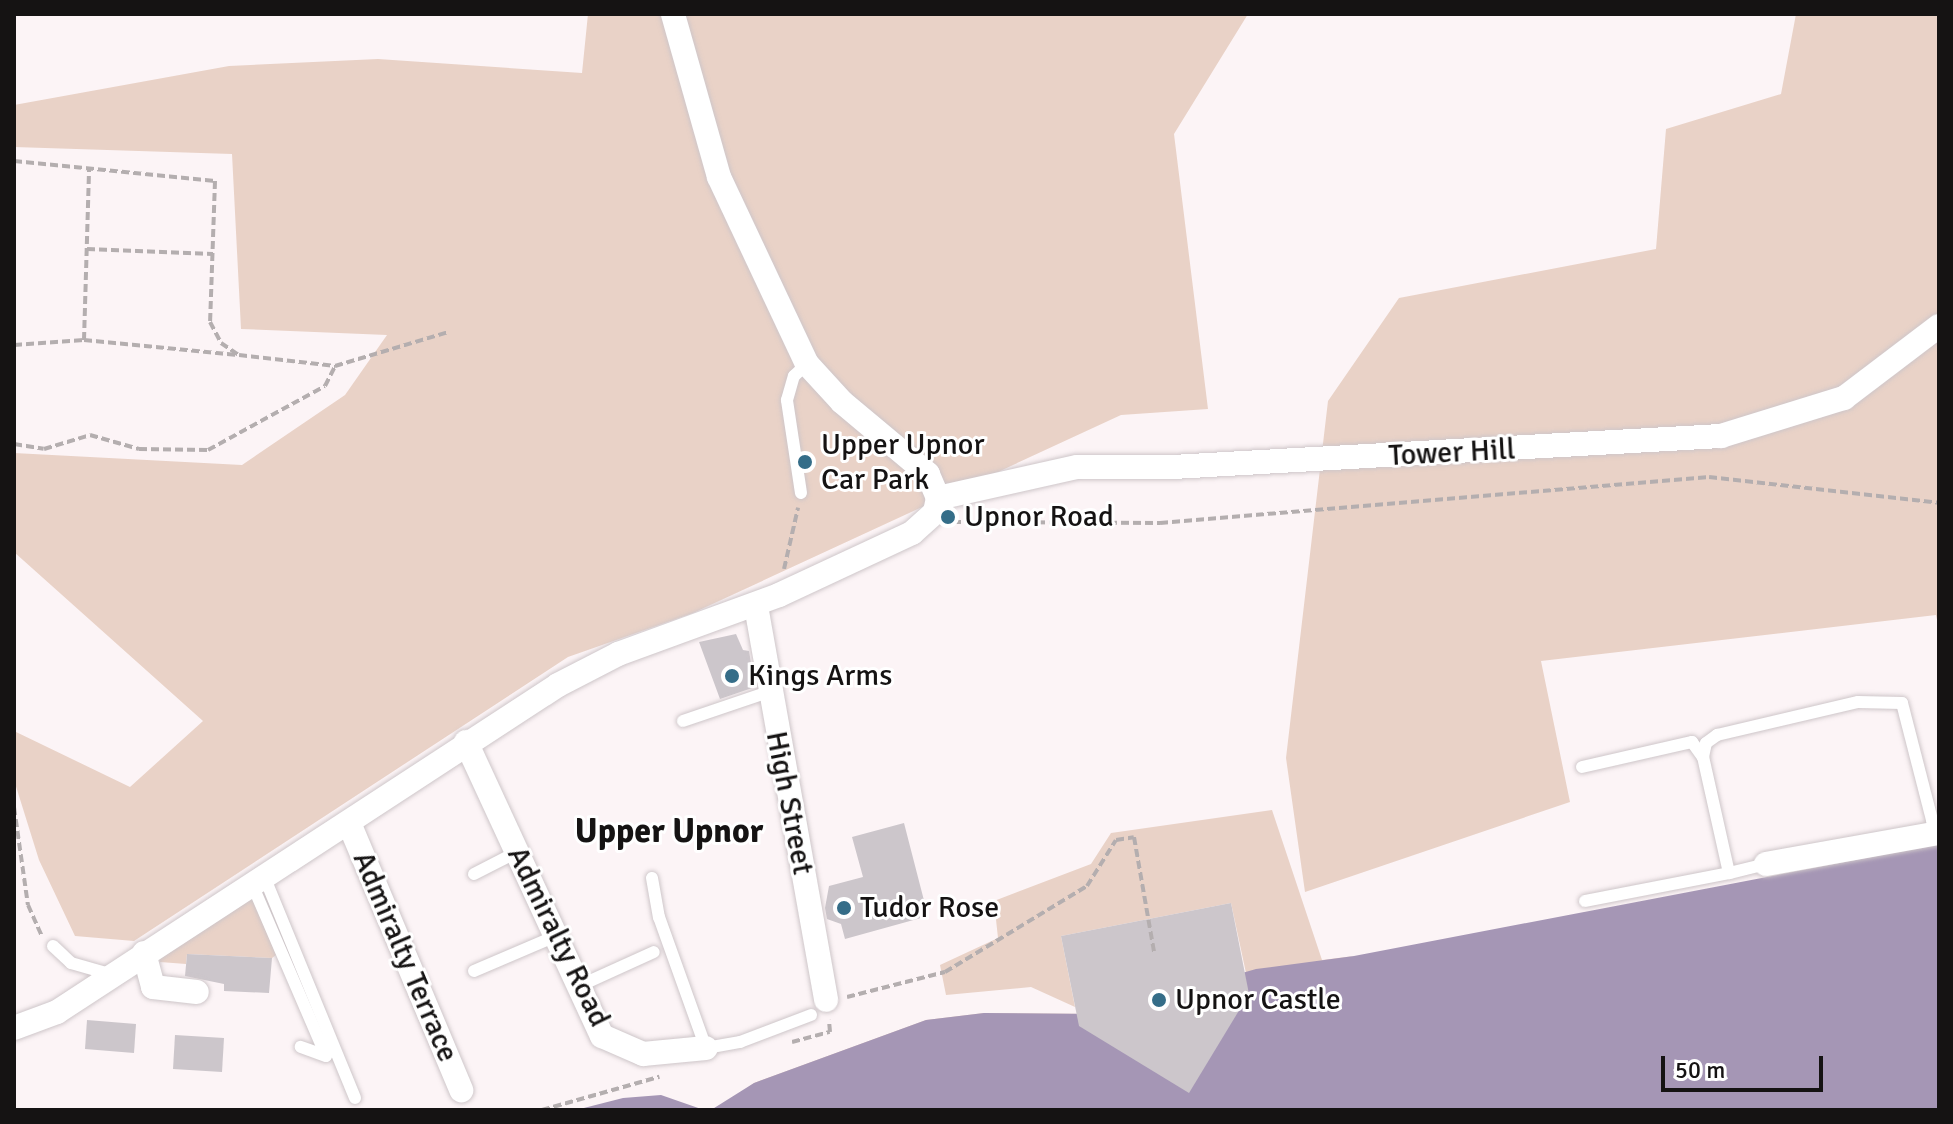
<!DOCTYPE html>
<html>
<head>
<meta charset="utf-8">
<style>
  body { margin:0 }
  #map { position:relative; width:1953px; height:1124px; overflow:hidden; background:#fcf4f6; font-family:Signika,sans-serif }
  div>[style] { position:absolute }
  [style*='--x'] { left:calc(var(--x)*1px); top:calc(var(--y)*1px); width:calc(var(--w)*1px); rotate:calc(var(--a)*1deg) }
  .green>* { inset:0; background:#e9d2c7 }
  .water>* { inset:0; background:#a596b5 }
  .building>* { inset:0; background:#ccc6cb }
  .path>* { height:4px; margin-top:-2px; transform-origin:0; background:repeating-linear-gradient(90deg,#b4aeaf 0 8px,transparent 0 12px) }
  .roads { filter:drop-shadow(0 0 2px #cec6c9) drop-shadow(0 0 2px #cec6c9) }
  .lane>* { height:12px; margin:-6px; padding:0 6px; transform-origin:6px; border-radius:6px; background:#fff }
  .street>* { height:24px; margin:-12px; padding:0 12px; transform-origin:12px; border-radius:12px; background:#fff }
  .dots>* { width:22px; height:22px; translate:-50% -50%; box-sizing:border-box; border:4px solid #fff; border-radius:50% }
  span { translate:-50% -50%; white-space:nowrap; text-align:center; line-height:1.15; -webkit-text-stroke:6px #fff; paint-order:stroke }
  .poi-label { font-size:30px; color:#151313 }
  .left { translate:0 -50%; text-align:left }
  .street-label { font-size:30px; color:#151313 }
  .quarter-label { font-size:34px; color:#151313; font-weight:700 }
  .frame { position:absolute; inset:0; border:16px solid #151313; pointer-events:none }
  .scale { position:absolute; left:1661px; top:1056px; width:162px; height:36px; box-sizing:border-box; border:4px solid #151313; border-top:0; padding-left:10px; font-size:24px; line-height:28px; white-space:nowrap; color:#151313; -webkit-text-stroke:6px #fff; paint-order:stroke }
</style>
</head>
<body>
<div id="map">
  <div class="green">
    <i style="clip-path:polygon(588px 14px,1248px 14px,1174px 134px,1208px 409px,1121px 415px,693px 613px,568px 657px,134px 941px,75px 936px,39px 860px,14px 780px,14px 731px,130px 787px,203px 721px,14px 552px,14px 453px,242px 465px,345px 395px,387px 335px,241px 329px,232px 154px,14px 147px,14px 105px,229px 66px,378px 59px,582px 73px)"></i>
    <i style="clip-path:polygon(1796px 14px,1939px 14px,1939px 629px,1936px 615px,1541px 661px,1570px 802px,1305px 892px,1286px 758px,1328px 401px,1399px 298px,1656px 249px,1666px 129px,1781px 94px)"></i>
    <i style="clip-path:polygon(1272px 810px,1322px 960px,1354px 956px,717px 1110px,754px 1083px,926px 1020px,984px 1013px,1100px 1014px,1246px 973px,1231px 903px,1061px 936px,1075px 1007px,1031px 987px,946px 995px,940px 965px,998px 938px,994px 901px,1091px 864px,1111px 833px)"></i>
    <i style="clip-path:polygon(240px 897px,255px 899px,276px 955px,272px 958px,187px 954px,186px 964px,160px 962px,156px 945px)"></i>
  </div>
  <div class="water">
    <i style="clip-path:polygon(1939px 844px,1939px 1110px,711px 1110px,754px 1083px,926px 1020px,984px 1013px,1100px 1014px,1256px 969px,1354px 956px)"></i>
    <i style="clip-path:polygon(661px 1095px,704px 1110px,576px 1110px,623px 1098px)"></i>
  </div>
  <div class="building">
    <i style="clip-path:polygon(736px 634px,743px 650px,749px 651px,755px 687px,720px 699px,699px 642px)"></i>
    <i style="clip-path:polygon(904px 823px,928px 916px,845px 939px,841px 924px,827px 919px,825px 908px,829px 886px,863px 877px,852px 837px)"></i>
    <i style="clip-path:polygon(1231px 903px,1249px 994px,1189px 1093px,1079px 1026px,1061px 936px)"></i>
    <i style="clip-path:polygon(187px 954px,272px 958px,269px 993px,224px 991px,224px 984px,185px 976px)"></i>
    <i style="clip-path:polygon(87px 1020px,136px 1024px,134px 1053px,85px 1049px)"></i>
    <i style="clip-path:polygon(175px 1035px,224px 1038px,222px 1072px,173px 1069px)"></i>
  </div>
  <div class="path">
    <i style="--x:14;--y:161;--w:202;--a:5.7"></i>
    <i style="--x:215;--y:181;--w:141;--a:92"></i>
    <i style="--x:210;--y:322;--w:24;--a:62"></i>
    <i style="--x:221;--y:343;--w:22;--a:34"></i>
    <i style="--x:239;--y:355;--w:97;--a:6.5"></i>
    <i style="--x:87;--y:249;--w:126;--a:2.3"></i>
    <i style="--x:84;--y:340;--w:172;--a:-88.3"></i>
    <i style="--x:14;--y:345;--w:70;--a:-4.1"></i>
    <i style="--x:84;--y:340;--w:154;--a:5.6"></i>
    <i style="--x:14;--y:444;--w:30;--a:9"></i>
    <i style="--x:44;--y:449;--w:48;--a:-16.9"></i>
    <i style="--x:90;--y:435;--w:51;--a:15.9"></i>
    <i style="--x:139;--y:449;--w:69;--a:0.8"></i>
    <i style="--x:208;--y:450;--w:133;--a:-28.7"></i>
    <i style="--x:325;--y:386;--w:22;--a:-63"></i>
    <i style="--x:335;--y:366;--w:118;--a:-16.7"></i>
    <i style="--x:953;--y:522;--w:207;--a:0.3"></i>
    <i style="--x:1160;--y:523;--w:551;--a:-4.79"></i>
    <i style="--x:1709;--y:477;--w:231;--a:6.4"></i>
    <i style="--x:784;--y:569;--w:63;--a:-77.1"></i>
    <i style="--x:14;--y:807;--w:99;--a:81.9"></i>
    <i style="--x:28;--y:905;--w:35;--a:66"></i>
    <i style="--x:847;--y:997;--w:101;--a:-14.3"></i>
    <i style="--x:945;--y:972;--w:166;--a:-31.2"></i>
    <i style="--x:1087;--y:886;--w:54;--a:-57.8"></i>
    <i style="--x:1116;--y:840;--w:18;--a:-9"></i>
    <i style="--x:1134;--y:837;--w:117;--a:80.1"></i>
    <i style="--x:792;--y:1042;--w:39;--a:-15"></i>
    <i style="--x:830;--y:1032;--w:12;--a:-95"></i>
    <i style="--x:542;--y:1110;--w:122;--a:-15.8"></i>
  </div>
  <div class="roads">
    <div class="lane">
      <i style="--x:801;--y:493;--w:94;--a:-98.6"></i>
      <i style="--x:787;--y:400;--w:25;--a:-74"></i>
      <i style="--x:794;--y:376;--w:18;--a:-43"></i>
      <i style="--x:683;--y:721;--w:90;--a:-18.8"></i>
      <i style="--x:1582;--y:767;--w:113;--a:-12.8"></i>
      <i style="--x:1692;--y:742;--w:19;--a:54"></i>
      <i style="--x:1766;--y:864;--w:38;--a:166"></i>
      <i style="--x:1729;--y:873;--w:119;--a:-102.6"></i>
      <i style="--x:1703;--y:757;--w:14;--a:-78"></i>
      <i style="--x:1706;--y:743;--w:14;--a:-36"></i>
      <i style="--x:1717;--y:735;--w:145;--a:-13.2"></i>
      <i style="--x:1858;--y:702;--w:44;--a:1.3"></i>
      <i style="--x:1902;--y:703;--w:121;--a:75.6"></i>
      <i style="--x:1932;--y:820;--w:11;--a:52"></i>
      <i style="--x:474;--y:874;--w:48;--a:-27.1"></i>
      <i style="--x:264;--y:876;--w:240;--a:67.7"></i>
      <i style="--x:652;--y:878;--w:40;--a:80"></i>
      <i style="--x:659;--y:917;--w:139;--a:70.3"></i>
      <i style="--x:706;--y:1048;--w:35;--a:-10"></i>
      <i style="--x:740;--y:1042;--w:76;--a:-20.8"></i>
      <i style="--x:252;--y:884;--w:187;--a:66.7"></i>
      <i style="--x:326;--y:1056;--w:27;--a:-160"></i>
      <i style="--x:1585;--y:901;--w:147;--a:-11"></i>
      <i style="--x:53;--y:946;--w:25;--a:43"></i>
      <i style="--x:71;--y:963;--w:41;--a:15.8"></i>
      <i style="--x:474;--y:971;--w:89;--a:-23.1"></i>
      <i style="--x:579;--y:986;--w:82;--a:-24.4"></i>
    </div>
    <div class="street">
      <i style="--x:938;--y:498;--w:142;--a:-12.6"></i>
      <i style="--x:1077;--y:467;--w:96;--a:0"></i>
      <i style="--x:1173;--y:467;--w:549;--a:-3.24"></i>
      <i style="--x:1721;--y:436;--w:129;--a:-17.2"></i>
      <i style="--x:1844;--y:398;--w:119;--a:-37.2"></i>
      <i style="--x:756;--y:606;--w:400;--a:79.9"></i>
      <i style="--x:466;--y:742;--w:324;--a:65.2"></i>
      <i style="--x:602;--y:1036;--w:45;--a:23.7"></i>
      <i style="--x:643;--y:1054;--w:63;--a:-5.4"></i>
      <i style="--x:349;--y:823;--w:290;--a:67.2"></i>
      <i style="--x:1766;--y:864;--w:176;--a:-10.2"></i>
      <i style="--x:144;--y:953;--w:35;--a:75"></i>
      <i style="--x:153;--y:987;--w:44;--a:6.5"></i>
      <i style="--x:14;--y:1028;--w:46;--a:-20.4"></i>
      <i style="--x:57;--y:1012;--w:598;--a:-33.13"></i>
      <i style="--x:558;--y:685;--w:68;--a:-27.3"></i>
      <i style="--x:618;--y:654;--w:171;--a:-20.1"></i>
      <i style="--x:779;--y:595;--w:147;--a:-25"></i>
      <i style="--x:912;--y:533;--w:31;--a:-42"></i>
      <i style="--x:935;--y:512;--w:14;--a:-78"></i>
      <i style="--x:938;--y:498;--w:26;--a:-113"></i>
      <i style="--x:928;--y:474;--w:112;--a:-140.1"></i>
      <i style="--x:842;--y:402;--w:52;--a:-132.6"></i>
      <i style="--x:807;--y:364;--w:207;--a:-115.2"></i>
      <i style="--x:719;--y:177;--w:169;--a:-105.8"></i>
    </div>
  </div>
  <div class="dots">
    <i style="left:805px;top:462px;background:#356d88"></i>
    <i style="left:948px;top:517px;background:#356d88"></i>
    <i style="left:732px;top:676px;background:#356d88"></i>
    <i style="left:844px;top:908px;background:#356d88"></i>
    <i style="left:1159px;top:1000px;background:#356d88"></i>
  </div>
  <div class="poi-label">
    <span class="left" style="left:821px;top:462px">Upper Upnor<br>Car Park</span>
    <span class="left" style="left:964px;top:517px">Upnor Road</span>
    <span class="left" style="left:748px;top:676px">Kings Arms</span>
    <span class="left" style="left:860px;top:908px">Tudor Rose</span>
    <span class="left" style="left:1175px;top:1000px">Upnor Castle</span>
  </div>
  <div class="street-label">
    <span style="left:1452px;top:453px;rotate:-3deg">Tower Hill</span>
    <span style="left:789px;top:803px;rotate:79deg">High Street</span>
    <span style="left:558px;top:937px;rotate:64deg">Admiralty Road</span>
    <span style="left:405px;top:957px;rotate:67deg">Admiralty Terrace</span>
  </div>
  <div class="quarter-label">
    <span style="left:669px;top:832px">Upper Upnor</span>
  </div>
  <div class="frame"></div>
  <div class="scale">50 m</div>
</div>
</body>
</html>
